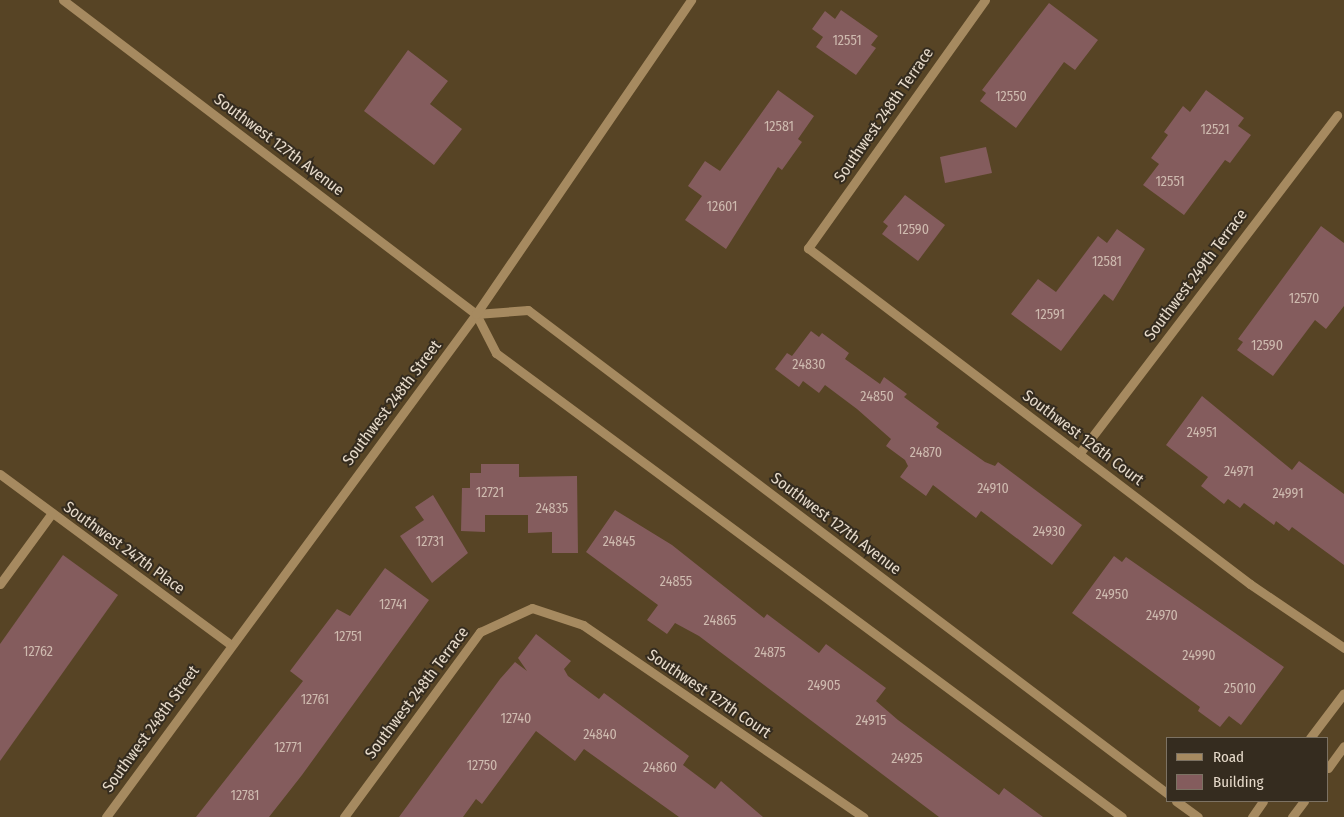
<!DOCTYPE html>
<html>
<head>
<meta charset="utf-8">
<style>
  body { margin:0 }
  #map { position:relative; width:1344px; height:817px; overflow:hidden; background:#574425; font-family:"Fira Sans Condensed",sans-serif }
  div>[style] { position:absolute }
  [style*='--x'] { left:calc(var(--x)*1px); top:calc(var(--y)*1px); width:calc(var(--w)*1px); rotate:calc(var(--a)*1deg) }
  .building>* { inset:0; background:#845c5d }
  .minor>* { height:9px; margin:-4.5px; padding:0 4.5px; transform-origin:4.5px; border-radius:4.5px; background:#a68a60 }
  span { translate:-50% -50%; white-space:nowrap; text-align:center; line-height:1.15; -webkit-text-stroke:4px #352c1f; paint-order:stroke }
  .number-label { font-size:14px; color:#cebaaf }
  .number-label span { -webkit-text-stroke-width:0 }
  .street-label { font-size:16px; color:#e6daca }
  .legend { position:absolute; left:1166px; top:737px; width:162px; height:65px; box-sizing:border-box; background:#352c1f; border:1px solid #7c7263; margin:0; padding:6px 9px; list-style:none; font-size:15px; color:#e6daca }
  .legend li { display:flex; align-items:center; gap:10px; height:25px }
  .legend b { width:25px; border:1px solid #7c7263 }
</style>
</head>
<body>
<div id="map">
  <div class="building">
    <i style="clip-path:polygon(1049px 3px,1098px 40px,1075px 70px,1064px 62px,1016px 128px,980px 101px,986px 93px,982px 90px)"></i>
    <i style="clip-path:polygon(841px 10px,878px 36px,871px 45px,876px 48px,856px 75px,816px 47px,823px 37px,812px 29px,825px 11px,835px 19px)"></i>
    <i style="clip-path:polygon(408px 50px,448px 81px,430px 104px,462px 129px,434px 165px,364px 111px)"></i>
    <i style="clip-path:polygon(778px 90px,814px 116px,798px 139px,802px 142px,782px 170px,778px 167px,726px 249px,685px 220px,702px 196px,688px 186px,705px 161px,720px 171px)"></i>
    <i style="clip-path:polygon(1206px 90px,1244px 118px,1238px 126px,1251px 135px,1230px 163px,1225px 160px,1184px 215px,1143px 185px,1159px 164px,1151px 158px,1168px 135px,1164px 132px,1183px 106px,1190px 112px)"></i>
    <i style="clip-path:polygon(986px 147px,992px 173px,945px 183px,940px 157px)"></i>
    <i style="clip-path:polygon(905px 195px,945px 225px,918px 261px,882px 234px,888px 226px,883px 222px)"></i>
    <i style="clip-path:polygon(1321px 226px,1344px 243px,1344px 306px,1326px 329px,1315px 320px,1273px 376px,1237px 350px,1243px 342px,1238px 339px)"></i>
    <i style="clip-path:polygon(1117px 229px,1145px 249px,1113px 301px,1104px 294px,1061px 351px,1011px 314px,1038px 279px,1056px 292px,1098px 236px,1107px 243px)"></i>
    <i style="clip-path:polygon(811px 331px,819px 337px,822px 333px,849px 353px,845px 359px,880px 384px,884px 377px,907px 394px,904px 397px,939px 423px,936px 427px,985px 462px,995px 466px,998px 462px,1082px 525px,1052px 565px,981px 511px,976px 518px,933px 485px,926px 496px,900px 477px,908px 466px,905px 460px,886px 446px,891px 439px,857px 409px,825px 385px,819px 393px,803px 381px,799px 387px,775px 369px,787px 353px,792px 356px)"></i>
    <i style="clip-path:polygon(1202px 396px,1292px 470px,1299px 461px,1344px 494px,1344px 565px,1292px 527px,1289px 531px,1276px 521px,1274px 525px,1244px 503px,1240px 508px,1228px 499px,1224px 504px,1201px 486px,1208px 477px,1166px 445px)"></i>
    <i style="clip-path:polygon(481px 464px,519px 464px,519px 477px,577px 476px,578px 553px,552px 553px,552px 532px,528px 533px,528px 515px,485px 515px,485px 532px,461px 531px,462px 488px,470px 488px,470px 473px,481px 473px)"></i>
    <i style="clip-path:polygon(433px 495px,468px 553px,432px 583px,400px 536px,424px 520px,415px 507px)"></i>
    <i style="clip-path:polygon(615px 510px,672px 545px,764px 618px,767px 614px,819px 653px,826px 644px,886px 688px,876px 701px,898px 720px,999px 795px,1004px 788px,1043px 817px,939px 817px,699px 636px,675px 623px,667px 634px,647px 620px,658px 605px,586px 552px)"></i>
    <i style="clip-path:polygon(63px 555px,118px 595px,0 761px,0 644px)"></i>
    <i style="clip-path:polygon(1114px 556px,1122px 562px,1126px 557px,1284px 667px,1241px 725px,1229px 716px,1220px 727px,1198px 711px,1200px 707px,1072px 613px)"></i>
    <i style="clip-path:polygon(385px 568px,429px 600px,302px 775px,269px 817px,196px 817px,303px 681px,290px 671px,337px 609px,350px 616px)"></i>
    <i style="clip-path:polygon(536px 634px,571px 661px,564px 669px,568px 676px,599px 699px,604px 693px,689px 756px,683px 765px,715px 789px,721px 781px,763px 817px,679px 817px,584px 749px,575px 761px,536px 731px,482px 804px,476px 799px,463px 817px,399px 817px,500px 679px,515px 662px,527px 671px,518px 658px)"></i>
  </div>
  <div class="minor">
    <i style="--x:63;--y:0;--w:519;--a:37.25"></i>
    <i style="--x:476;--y:314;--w:44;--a:62.9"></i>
    <i style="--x:496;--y:353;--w:779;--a:36.55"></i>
    <i style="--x:985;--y:0;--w:305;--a:125.5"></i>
    <i style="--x:808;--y:248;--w:555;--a:37.24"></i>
    <i style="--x:1250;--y:584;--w:114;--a:34.2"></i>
    <i style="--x:476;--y:314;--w:52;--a:-4.4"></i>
    <i style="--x:528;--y:310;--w:802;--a:37.1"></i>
    <i style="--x:1079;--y:454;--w:426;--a:-52.7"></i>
    <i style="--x:0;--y:474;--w:287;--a:36.5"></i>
    <i style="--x:0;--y:584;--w:88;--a:-53.8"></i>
    <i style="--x:1310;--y:738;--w:56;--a:-52.9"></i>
    <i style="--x:1328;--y:768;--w:27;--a:-54"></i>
    <i style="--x:1176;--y:801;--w:27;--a:36"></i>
    <i style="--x:106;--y:817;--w:624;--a:-53.66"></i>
    <i style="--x:476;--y:314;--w:381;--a:-55.6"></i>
    <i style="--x:344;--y:817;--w:230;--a:-53.7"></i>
    <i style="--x:480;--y:632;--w:57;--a:-24.8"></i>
    <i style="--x:532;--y:608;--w:54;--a:18.4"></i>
    <i style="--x:583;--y:625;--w:340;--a:34.4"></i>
    <i style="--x:1252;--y:817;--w:19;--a:-55"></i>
    <i style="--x:1292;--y:817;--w:20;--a:-53"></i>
  </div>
  <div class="number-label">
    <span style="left:847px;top:41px">12551</span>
    <span style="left:1011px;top:97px">12550</span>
    <span style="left:779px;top:127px">12581</span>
    <span style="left:1215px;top:130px">12521</span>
    <span style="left:1170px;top:182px">12551</span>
    <span style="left:722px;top:207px">12601</span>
    <span style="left:913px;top:230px">12590</span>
    <span style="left:1107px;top:262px">12581</span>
    <span style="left:1304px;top:299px">12570</span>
    <span style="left:1050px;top:315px">12591</span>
    <span style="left:1267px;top:346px">12590</span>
    <span style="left:809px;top:365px">24830</span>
    <span style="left:877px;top:397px">24850</span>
    <span style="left:1202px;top:433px">24951</span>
    <span style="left:926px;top:453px">24870</span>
    <span style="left:1239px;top:472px">24971</span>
    <span style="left:993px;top:489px">24910</span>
    <span style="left:490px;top:493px">12721</span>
    <span style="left:1288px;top:494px">24991</span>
    <span style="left:552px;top:509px">24835</span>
    <span style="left:1049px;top:532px">24930</span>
    <span style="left:430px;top:542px">12731</span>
    <span style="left:619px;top:542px">24845</span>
    <span style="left:676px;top:582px">24855</span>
    <span style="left:1112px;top:595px">24950</span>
    <span style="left:393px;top:605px">12741</span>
    <span style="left:1162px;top:616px">24970</span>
    <span style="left:720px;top:621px">24865</span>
    <span style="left:348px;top:637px">12751</span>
    <span style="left:38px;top:652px">12762</span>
    <span style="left:770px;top:653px">24875</span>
    <span style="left:1199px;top:656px">24990</span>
    <span style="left:824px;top:686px">24905</span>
    <span style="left:1240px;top:689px">25010</span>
    <span style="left:315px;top:700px">12761</span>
    <span style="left:516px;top:719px">12740</span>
    <span style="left:871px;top:721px">24915</span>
    <span style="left:600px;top:735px">24840</span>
    <span style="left:288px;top:748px">12771</span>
    <span style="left:907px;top:759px">24925</span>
    <span style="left:482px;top:766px">12750</span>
    <span style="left:660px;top:768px">24860</span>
    <span style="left:245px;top:796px">12781</span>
  </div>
  <div class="street-label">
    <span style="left:884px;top:115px;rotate:-55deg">Southwest 248th Terrace</span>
    <span style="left:279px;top:145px;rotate:37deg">Southwest 127th Avenue</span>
    <span style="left:1196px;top:275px;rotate:-53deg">Southwest 249th Terrace</span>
    <span style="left:392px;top:403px;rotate:-53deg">Southwest 248th Street</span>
    <span style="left:1083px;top:438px;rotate:37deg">Southwest 126th Court</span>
    <span style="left:836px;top:524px;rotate:37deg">Southwest 127th Avenue</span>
    <span style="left:124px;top:548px;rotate:36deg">Southwest 247th Place</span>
    <span style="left:417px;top:693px;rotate:-53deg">Southwest 248th Terrace</span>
    <span style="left:709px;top:694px;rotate:34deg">Southwest 127th Court</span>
    <span style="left:151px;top:729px;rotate:-54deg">Southwest 248th Street</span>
  </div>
  <ul class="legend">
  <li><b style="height:6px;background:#a68a60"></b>Road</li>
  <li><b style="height:14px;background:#845c5d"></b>Building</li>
  </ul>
</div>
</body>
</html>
